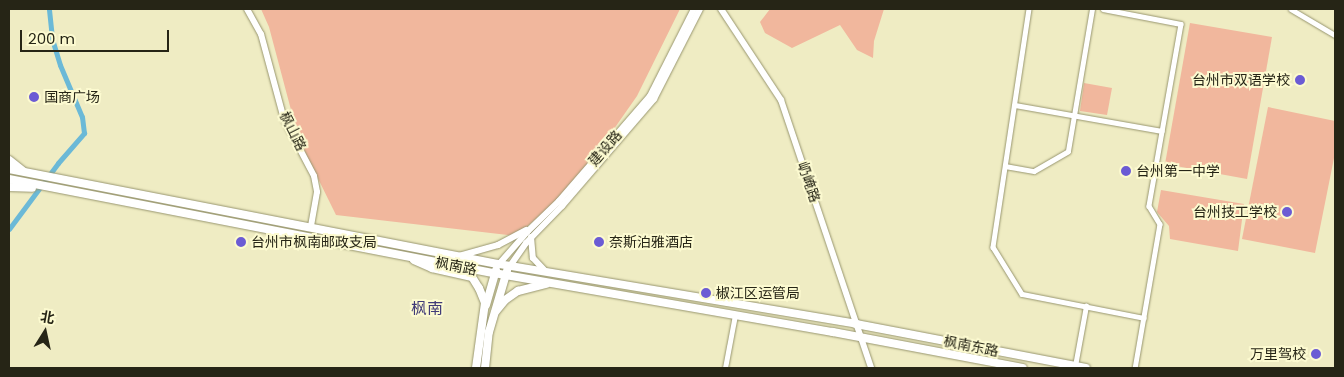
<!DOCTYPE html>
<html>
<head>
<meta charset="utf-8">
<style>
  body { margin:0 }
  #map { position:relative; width:1344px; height:377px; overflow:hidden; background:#efecc3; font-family:Poppins,"Noto Sans SC",sans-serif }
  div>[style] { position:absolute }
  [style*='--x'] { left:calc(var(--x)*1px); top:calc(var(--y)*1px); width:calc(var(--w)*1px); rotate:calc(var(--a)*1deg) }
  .green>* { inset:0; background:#f1b79d }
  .canal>* { height:5px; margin:-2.5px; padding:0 2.5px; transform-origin:2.5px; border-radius:2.5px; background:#6bb9d7 }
  .roads { filter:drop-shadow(0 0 1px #98966f) drop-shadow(0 0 1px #98966f) }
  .street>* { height:4.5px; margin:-2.25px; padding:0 2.25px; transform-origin:2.25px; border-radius:2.25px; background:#fff }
  .secondary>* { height:6px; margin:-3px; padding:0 3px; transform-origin:3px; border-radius:3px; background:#fff }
  .primary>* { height:8px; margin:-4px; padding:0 4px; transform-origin:4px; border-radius:4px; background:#fff }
  .dots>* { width:14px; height:14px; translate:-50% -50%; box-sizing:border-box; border:2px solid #fcfad0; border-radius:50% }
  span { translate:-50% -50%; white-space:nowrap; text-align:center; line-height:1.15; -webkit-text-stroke:4px #fcfad0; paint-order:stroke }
  .poi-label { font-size:14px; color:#262516 }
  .right { translate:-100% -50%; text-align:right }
  .left { translate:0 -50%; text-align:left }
  .street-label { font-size:14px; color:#262516 }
  .quarter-label { font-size:16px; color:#413b78 }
  .frame { position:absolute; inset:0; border:10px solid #262516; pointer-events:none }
  .north { position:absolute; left:20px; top:307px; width:50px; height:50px; -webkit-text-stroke:4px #fcfad0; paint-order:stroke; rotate:10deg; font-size:14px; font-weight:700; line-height:20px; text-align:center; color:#262516 }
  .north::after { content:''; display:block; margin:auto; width:18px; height:22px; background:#262516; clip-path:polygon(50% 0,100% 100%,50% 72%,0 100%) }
  .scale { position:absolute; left:20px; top:30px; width:149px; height:22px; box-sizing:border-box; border:2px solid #262516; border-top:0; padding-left:6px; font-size:15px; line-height:18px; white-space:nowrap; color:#262516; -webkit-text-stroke:4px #fcfad0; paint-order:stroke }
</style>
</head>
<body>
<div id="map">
  <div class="green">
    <i style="clip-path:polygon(261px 9px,680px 9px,637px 96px,574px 186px,516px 236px,336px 215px,299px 140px,269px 27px)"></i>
    <i style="clip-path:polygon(770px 9px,884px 9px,874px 41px,873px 58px,857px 50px,840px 25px,792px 48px,765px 33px,760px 22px)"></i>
    <i style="clip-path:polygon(1190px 23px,1272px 37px,1247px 179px,1165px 164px)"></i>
    <i style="clip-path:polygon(1084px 83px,1112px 88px,1107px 115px,1080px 111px)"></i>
    <i style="clip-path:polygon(1268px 107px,1335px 121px,1335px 153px,1315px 253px,1242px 239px)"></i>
    <i style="clip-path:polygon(1161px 190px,1244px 204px,1238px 251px,1170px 239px,1169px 226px,1157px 212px)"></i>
  </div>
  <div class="canal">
    <i style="--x:9;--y:229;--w:82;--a:-53.4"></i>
    <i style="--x:58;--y:163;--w:40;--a:-49"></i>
    <i style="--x:84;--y:133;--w:16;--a:-97"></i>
    <i style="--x:82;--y:117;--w:56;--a:-112.9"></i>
    <i style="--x:60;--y:65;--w:28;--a:-107"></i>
    <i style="--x:52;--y:38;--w:29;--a:-96"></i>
  </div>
  <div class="roads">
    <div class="street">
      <i style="--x:1029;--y:9;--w:241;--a:98.6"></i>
      <i style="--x:993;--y:247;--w:55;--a:58.3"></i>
      <i style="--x:1022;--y:294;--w:124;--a:11.1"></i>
      <i style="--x:1103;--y:9;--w:79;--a:10.9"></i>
      <i style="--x:1181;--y:24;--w:185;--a:100"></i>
      <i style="--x:1149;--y:206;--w:21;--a:59"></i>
      <i style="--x:1160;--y:224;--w:146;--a:99.8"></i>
      <i style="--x:1291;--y:9;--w:51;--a:30.6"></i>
      <i style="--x:1015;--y:105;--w:149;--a:10"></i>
      <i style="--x:1005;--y:166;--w:29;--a:10"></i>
      <i style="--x:1034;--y:171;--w:39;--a:-30"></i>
      <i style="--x:1068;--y:151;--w:144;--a:-80.4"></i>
      <i style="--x:1075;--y:366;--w:61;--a:-79.6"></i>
      <i style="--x:725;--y:368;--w:54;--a:-79.3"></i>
    </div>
    <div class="secondary">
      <i style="--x:247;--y:9;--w:29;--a:61"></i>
      <i style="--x:261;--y:34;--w:88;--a:74.9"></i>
      <i style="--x:284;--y:119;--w:64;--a:62.2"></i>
      <i style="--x:314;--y:176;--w:16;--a:79"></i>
      <i style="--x:317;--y:192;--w:36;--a:100"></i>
      <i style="--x:721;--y:9;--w:109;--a:56.6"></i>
      <i style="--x:781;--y:100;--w:283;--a:71.4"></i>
      <i style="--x:531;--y:237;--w:21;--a:85"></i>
      <i style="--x:533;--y:258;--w:19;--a:47"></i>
      <i style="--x:459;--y:256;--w:41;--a:-15.8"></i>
      <i style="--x:498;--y:245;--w:32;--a:-28"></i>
      <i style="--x:499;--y:264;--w:44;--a:-48.7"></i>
      <i style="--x:528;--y:231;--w:43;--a:-44.1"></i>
      <i style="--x:559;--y:201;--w:139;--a:-49.1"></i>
      <i style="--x:650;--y:96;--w:97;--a:-63.2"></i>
      <i style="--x:510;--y:266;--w:28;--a:-55"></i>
      <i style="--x:526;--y:243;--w:52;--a:-45.8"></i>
      <i style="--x:562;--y:206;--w:141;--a:-49.3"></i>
      <i style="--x:654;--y:99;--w:101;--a:-62.9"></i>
    </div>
    <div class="primary">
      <i style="--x:9;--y:160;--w:18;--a:38"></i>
      <i style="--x:9;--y:169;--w:499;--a:11"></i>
      <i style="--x:499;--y:264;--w:362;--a:9.5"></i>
      <i style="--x:856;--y:324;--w:234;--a:10.8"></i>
      <i style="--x:9;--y:179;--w:494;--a:11"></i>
      <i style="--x:494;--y:273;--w:344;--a:9.9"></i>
      <i style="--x:833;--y:332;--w:193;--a:10.7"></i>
      <i style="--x:9;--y:187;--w:23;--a:2"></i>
      <i style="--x:414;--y:260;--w:20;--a:24"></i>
      <i style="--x:432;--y:268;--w:41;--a:12.7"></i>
      <i style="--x:472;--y:277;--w:13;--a:58"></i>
      <i style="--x:479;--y:288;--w:16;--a:68"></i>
      <i style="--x:485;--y:303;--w:66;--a:97.9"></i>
      <i style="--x:486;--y:305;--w:36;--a:-74"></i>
      <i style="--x:496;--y:311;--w:14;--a:-51"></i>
      <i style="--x:505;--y:300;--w:16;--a:-35"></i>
      <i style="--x:518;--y:291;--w:29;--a:-14"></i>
      <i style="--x:485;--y:368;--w:36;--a:-84"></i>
      <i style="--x:489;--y:332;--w:64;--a:-73.6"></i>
    </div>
  </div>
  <div class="dots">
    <i style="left:1300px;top:80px;background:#6b5bd4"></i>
    <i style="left:34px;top:97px;background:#6b5bd4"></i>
    <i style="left:1126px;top:171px;background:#6b5bd4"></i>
    <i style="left:1287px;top:212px;background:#6b5bd4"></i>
    <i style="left:241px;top:242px;background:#6b5bd4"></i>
    <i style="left:599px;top:242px;background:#6b5bd4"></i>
    <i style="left:706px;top:293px;background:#6b5bd4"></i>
    <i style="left:1316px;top:354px;background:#6b5bd4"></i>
  </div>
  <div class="poi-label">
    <span class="right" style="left:1290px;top:80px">台州市双语学校</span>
    <span class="left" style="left:44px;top:97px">国商广场</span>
    <span class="left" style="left:1136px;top:171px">台州第一中学</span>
    <span class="right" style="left:1277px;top:212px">台州技工学校</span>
    <span class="left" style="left:251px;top:242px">台州市枫南邮政支局</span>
    <span class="left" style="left:609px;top:242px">奈斯泊雅酒店</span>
    <span class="left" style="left:716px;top:293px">椒江区运管局</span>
    <span class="right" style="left:1306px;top:354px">万里驾校</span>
  </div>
  <div class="street-label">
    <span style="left:293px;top:131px;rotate:63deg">枫山路</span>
    <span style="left:605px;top:148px;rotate:-49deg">建设路</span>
    <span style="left:809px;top:182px;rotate:71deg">屷崦路</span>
    <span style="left:456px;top:266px;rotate:11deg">枫南路</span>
    <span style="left:971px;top:346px;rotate:11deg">枫南东路</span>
  </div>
  <div class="quarter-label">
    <span style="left:427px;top:309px">枫南</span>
  </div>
  <div class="frame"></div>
  <div class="north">北</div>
  <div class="scale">200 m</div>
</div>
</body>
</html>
